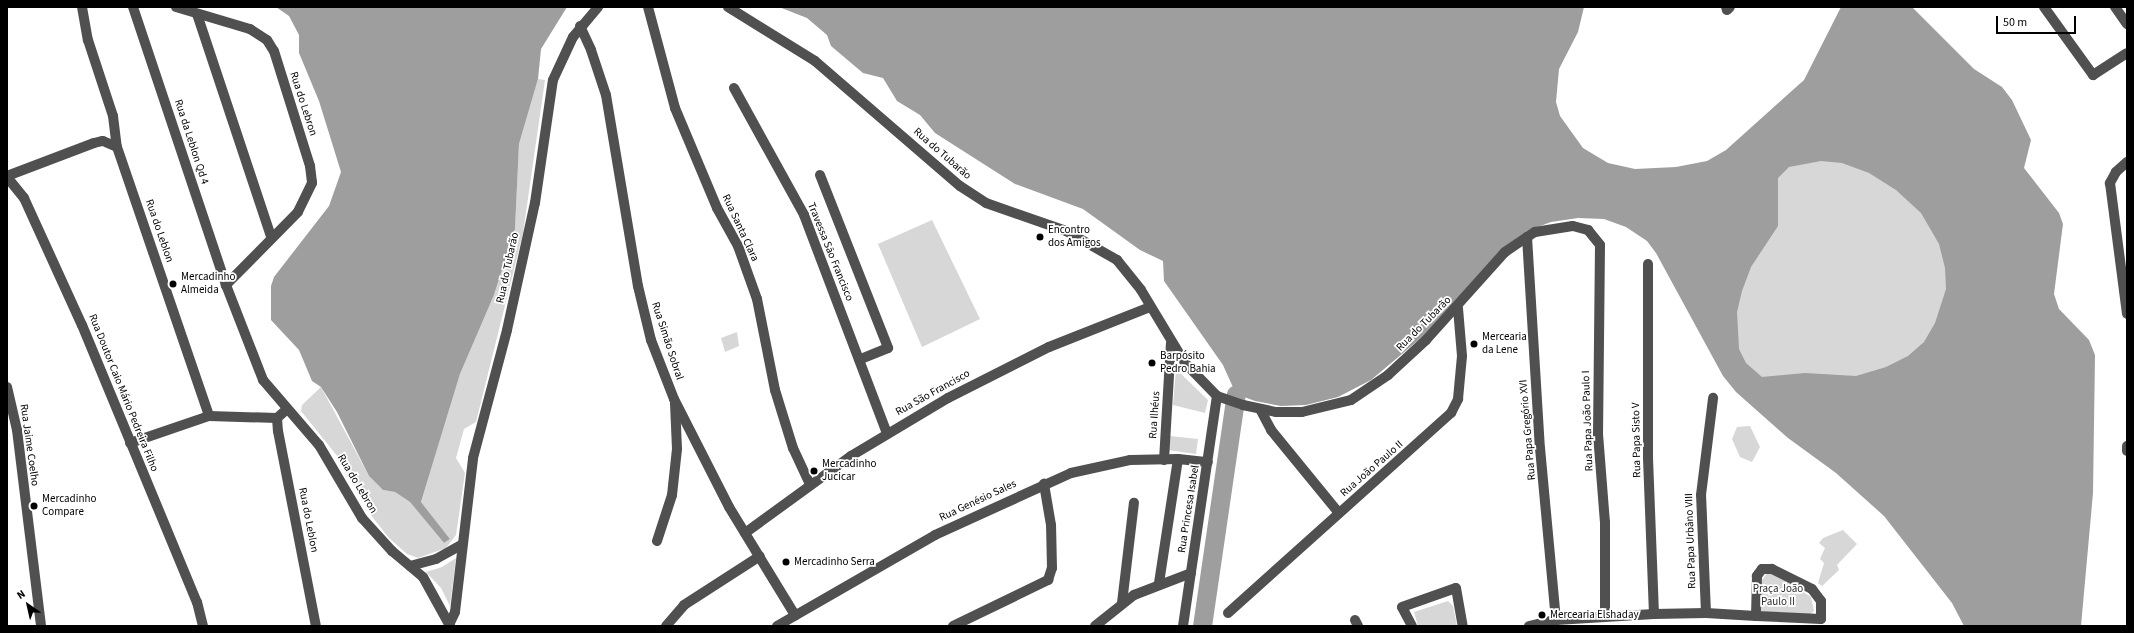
<!DOCTYPE html>
<html>
<head>
<meta charset="utf-8">
<style>
  body { margin:0 }
  #map { position:relative; width:2134px; height:633px; overflow:hidden; background:#fff; font-family:"Source Sans 3",sans-serif }
  div>[style] { position:absolute }
  [style*='--x'] { left:calc(var(--x)*1px); top:calc(var(--y)*1px); width:calc(var(--w)*1px); rotate:calc(var(--a)*1deg) }
  .green>* { inset:0; background:#d7d7d7 }
  .water>* { inset:0; background:#9e9e9e }
  .river>* { height:19px; margin:-9.5px; padding:0 9.5px; transform-origin:9.5px; border-radius:9.5px; background:#9e9e9e }
  .minor>* { height:10px; margin:-5px; padding:0 5px; transform-origin:5px; border-radius:5px; background:#505050 }
  .dots>* { width:11px; height:11px; translate:-50% -50%; box-sizing:border-box; border:2px solid #fff; border-radius:50% }
  span { translate:-50% -50%; white-space:nowrap; text-align:center; line-height:1.15; -webkit-text-stroke:3.5px #fff; paint-order:stroke }
  .street-label { font-size:11px; color:#000 }
  .poi-label { font-size:11px; color:#000 }
  .left { translate:0 -50%; text-align:left }
  .park-label { font-size:11px; color:#2e2e2e }
  .frame { position:absolute; inset:0; border:8px solid #000; pointer-events:none }
  .north { position:absolute; left:8px; top:585px; width:40px; height:40px; -webkit-text-stroke:3px #fff; paint-order:stroke; rotate:326deg; font-size:11px; font-weight:700; line-height:16px; text-align:center; color:#000 }
  .north::after { content:''; display:block; margin:auto; width:14px; height:18px; background:#000; clip-path:polygon(50% 0,100% 100%,50% 72%,0 100%) }
  .scale { position:absolute; left:1996px; top:16px; width:80px; height:18px; box-sizing:border-box; border:2px solid #000; border-top:0; padding-left:5px; font-size:12px; line-height:14px; white-space:nowrap; color:#000; -webkit-text-stroke:3px #fff; paint-order:stroke }
</style>
</head>
<body>
<div id="map">
  <div class="green">
    <i style="clip-path:polygon(538px 79px,545px 80px,523px 233px,476px 422px,464px 429px,456px 458px,465px 473px,456px 535px,446px 548px,418px 558px,407px 554px,389px 538px,370px 514px,338px 457px,301px 411px,302px 405px,321px 387px,369px 476px,383px 490px,395px 492px,410px 502px,444px 543px,450px 539px,421px 502px,460px 374px,494px 295px,515px 229px,519px 144px)"></i>
    <i style="clip-path:polygon(1791px 130px,1950px 206px,1969px 341px,1842px 454px,1719px 365px,1730px 252px)"></i>
    <i style="clip-path:polygon(932px 220px,980px 319px,922px 347px,878px 244px)"></i>
    <i style="clip-path:polygon(737px 332px,739px 346px,725px 352px,721px 338px)"></i>
    <i style="clip-path:polygon(1176px 369px,1208px 400px,1205px 413px,1173px 405px)"></i>
    <i style="clip-path:polygon(1750px 426px,1760px 447px,1752px 462px,1740px 457px,1732px 439px,1737px 427px)"></i>
    <i style="clip-path:polygon(1170px 436px,1198px 439px,1196px 454px,1168px 450px)"></i>
    <i style="clip-path:polygon(1843px 530px,1857px 544px,1837px 565px,1839px 570px,1822px 586px,1818px 583px,1824px 563px,1820px 559px,1825px 548px,1819px 543px,1823px 538px)"></i>
    <i style="clip-path:polygon(456px 558px,450px 606px,441px 588px,426px 572px,442px 567px)"></i>
    <i style="clip-path:polygon(1767px 573px,1775px 574px,1811px 597px,1814px 611px,1810px 614px,1762px 612px,1761px 582px)"></i>
    <i style="clip-path:polygon(1448px 601px,1453px 606px,1457px 626px,1418px 626px,1414px 612px)"></i>
  </div>
  <div class="water">
    <i style="clip-path:polygon(276px 7px,567px 7px,541px 49px,538px 79px,519px 144px,515px 229px,494px 295px,460px 374px,421px 502px,450px 539px,444px 543px,410px 502px,395px 492px,383px 490px,369px 476px,337px 412px,321px 387px,312px 381px,299px 350px,271px 320px,271px 286px,274px 277px,329px 206px,341px 172px,319px 101px,299px 53px,299px 35px,289px 16px)"></i>
    <i style="clip-path:polygon(evenodd,779px 7px,1584px 7px,1578px 32px,1559px 69px,1556px 102px,1560px 116px,1583px 148px,1608px 163px,1635px 169px,1676px 167px,1707px 161px,1726px 150px,1804px 80px,1841px 7px,1912px 7px,1974px 69px,2002px 87px,2012px 100px,2031px 140px,2024px 168px,2059px 213px,2063px 224px,2054px 294px,2059px 309px,2089px 340px,2095px 355px,2093px 493px,2081px 626px,1964px 626px,1952px 603px,1884px 516px,1836px 473px,1788px 438px,1736px 392px,1723px 376px,1656px 253px,1647px 241px,1626px 227px,1604px 219px,1578px 218px,1551px 222px,1532px 229px,1500px 252px,1434px 327px,1371px 380px,1338px 397px,1306px 405px,1281px 406px,1255px 401px,1236px 394px,1223px 365px,1164px 281px,1163px 261px,1140px 250px,1083px 209px,1015px 184px,935px 133px,920px 115px,897px 101px,883px 78px,863px 73px,831px 46px,827px 35px,807px 18px,779px 7px,1821px 161px,1842px 163px,1869px 173px,1896px 190px,1921px 213px,1939px 244px,1945px 268px,1946px 289px,1935px 323px,1924px 342px,1908px 356px,1886px 367px,1856px 376px,1805px 373px,1762px 377px,1746px 363px,1739px 349px,1737px 312px,1742px 291px,1751px 267px,1778px 226px,1778px 178px,1789px 167px,1821px 161px)"></i>
  </div>
  <div class="river">
    <i style="--x:1202;--y:626;--w:234;--a:-81.7"></i>
  </div>
  <div class="minor">
    <i style="--x:82;--y:7;--w:34;--a:80"></i>
    <i style="--x:88;--y:40;--w:80;--a:71.8"></i>
    <i style="--x:113;--y:116;--w:31;--a:83"></i>
    <i style="--x:133;--y:7;--w:293;--a:71.5"></i>
    <i style="--x:226;--y:285;--w:102;--a:68.7"></i>
    <i style="--x:263;--y:380;--w:86;--a:49.3"></i>
    <i style="--x:319;--y:445;--w:85;--a:59.5"></i>
    <i style="--x:362;--y:518;--w:45;--a:47.7"></i>
    <i style="--x:392;--y:551;--w:40;--a:40"></i>
    <i style="--x:423;--y:577;--w:56;--a:61.1"></i>
    <i style="--x:176;--y:7;--w:77;--a:16.6"></i>
    <i style="--x:250;--y:29;--w:20;--a:33"></i>
    <i style="--x:267;--y:40;--w:13;--a:58"></i>
    <i style="--x:274;--y:51;--w:121;--a:72.6"></i>
    <i style="--x:310;--y:166;--w:17;--a:83"></i>
    <i style="--x:312;--y:183;--w:32;--a:116"></i>
    <i style="--x:298;--y:212;--w:103;--a:134.6"></i>
    <i style="--x:648;--y:7;--w:105;--a:75"></i>
    <i style="--x:675;--y:108;--w:108;--a:67.2"></i>
    <i style="--x:717;--y:208;--w:43;--a:61.1"></i>
    <i style="--x:738;--y:246;--w:56;--a:70.3"></i>
    <i style="--x:757;--y:299;--w:93;--a:78.8"></i>
    <i style="--x:775;--y:390;--w:61;--a:72.8"></i>
    <i style="--x:793;--y:448;--w:40;--a:65"></i>
    <i style="--x:728;--y:7;--w:102;--a:31.8"></i>
    <i style="--x:815;--y:61;--w:191;--a:40.8"></i>
    <i style="--x:960;--y:186;--w:31;--a:33"></i>
    <i style="--x:986;--y:203;--w:85;--a:19.3"></i>
    <i style="--x:1066;--y:231;--w:59;--a:29.6"></i>
    <i style="--x:1117;--y:260;--w:38;--a:51"></i>
    <i style="--x:1141;--y:290;--w:85;--a:58.9"></i>
    <i style="--x:1185;--y:363;--w:46;--a:45.9"></i>
    <i style="--x:1217;--y:396;--w:28;--a:19"></i>
    <i style="--x:1243;--y:405;--w:34;--a:12"></i>
    <i style="--x:1276;--y:412;--w:26;--a:0"></i>
    <i style="--x:1302;--y:412;--w:50;--a:-13.8"></i>
    <i style="--x:1351;--y:400;--w:45;--a:-34"></i>
    <i style="--x:1388;--y:375;--w:52;--a:-42.6"></i>
    <i style="--x:1426;--y:340;--w:118;--a:-48.1"></i>
    <i style="--x:1505;--y:252;--w:36;--a:-34"></i>
    <i style="--x:1535;--y:232;--w:38;--a:-9"></i>
    <i style="--x:1573;--y:226;--w:16;--a:15"></i>
    <i style="--x:1588;--y:230;--w:19;--a:51"></i>
    <i style="--x:1600;--y:245;--w:189;--a:90.6"></i>
    <i style="--x:1598;--y:434;--w:88;--a:85.5"></i>
    <i style="--x:1605;--y:522;--w:94;--a:90"></i>
    <i style="--x:1726;--y:7;--w:3;--a:72"></i>
    <i style="--x:1727;--y:10;--w:4;--a:-45"></i>
    <i style="--x:2044;--y:7;--w:84;--a:54.2"></i>
    <i style="--x:2093;--y:75;--w:40;--a:-32.9"></i>
    <i style="--x:2115;--y:7;--w:21;--a:55"></i>
    <i style="--x:197;--y:14;--w:235;--a:71.6"></i>
    <i style="--x:580;--y:26;--w:26;--a:65"></i>
    <i style="--x:591;--y:50;--w:47;--a:71.6"></i>
    <i style="--x:606;--y:95;--w:194;--a:80.5"></i>
    <i style="--x:638;--y:286;--w:56;--a:76.5"></i>
    <i style="--x:651;--y:340;--w:63;--a:68.7"></i>
    <i style="--x:674;--y:399;--w:121;--a:63"></i>
    <i style="--x:729;--y:507;--w:127;--a:58.6"></i>
    <i style="--x:734;--y:88;--w:145;--a:61.1"></i>
    <i style="--x:804;--y:215;--w:233;--a:69.2"></i>
    <i style="--x:2127;--y:162;--w:15;--a:138"></i>
    <i style="--x:2116;--y:172;--w:13;--a:119"></i>
    <i style="--x:2110;--y:183;--w:132;--a:82.6"></i>
    <i style="--x:820;--y:175;--w:186;--a:68.5"></i>
    <i style="--x:888;--y:348;--w:31;--a:158"></i>
    <i style="--x:7;--y:176;--w:93;--a:-20.8"></i>
    <i style="--x:94;--y:143;--w:9;--a:-13"></i>
    <i style="--x:103;--y:141;--w:15;--a:23"></i>
    <i style="--x:117;--y:147;--w:284;--a:71.1"></i>
    <i style="--x:7;--y:177;--w:27;--a:51"></i>
    <i style="--x:24;--y:198;--w:140;--a:65.5"></i>
    <i style="--x:82;--y:325;--w:300;--a:67.5"></i>
    <i style="--x:197;--y:602;--w:25;--a:76"></i>
    <i style="--x:1527;--y:237;--w:211;--a:86.5"></i>
    <i style="--x:1540;--y:448;--w:173;--a:84.7"></i>
    <i style="--x:1648;--y:264;--w:194;--a:90"></i>
    <i style="--x:1648;--y:458;--w:156;--a:87.8"></i>
    <i style="--x:7;--y:387;--w:44;--a:76.9"></i>
    <i style="--x:17;--y:430;--w:197;--a:83"></i>
    <i style="--x:1260;--y:409;--w:24;--a:62"></i>
    <i style="--x:1271;--y:430;--w:107;--a:50.7"></i>
    <i style="--x:286;--y:410;--w:12;--a:138"></i>
    <i style="--x:277;--y:418;--w:13;--a:86"></i>
    <i style="--x:278;--y:431;--w:199;--a:79"></i>
    <i style="--x:130;--y:443;--w:83;--a:-18.9"></i>
    <i style="--x:209;--y:416;--w:68;--a:1.7"></i>
    <i style="--x:2127;--y:446;--w:5;--a:90"></i>
    <i style="--x:1164;--y:460;--w:117;--a:-86.6"></i>
    <i style="--x:745;--y:533;--w:131;--a:-36"></i>
    <i style="--x:851;--y:456;--w:113;--a:-30.9"></i>
    <i style="--x:948;--y:398;--w:113;--a:-26.8"></i>
    <i style="--x:1049;--y:347;--w:109;--a:-21.6"></i>
    <i style="--x:657;--y:541;--w:48;--a:-71.9"></i>
    <i style="--x:672;--y:495;--w:46;--a:-83.8"></i>
    <i style="--x:677;--y:449;--w:46;--a:-92.5"></i>
    <i style="--x:410;--y:566;--w:27;--a:-15"></i>
    <i style="--x:436;--y:559;--w:29;--a:-29"></i>
    <i style="--x:1159;--y:583;--w:125;--a:-81.3"></i>
    <i style="--x:1122;--y:603;--w:101;--a:-83.2"></i>
    <i style="--x:1228;--y:613;--w:300;--a:-41.9"></i>
    <i style="--x:1451;--y:413;--w:16;--a:-63"></i>
    <i style="--x:1458;--y:399;--w:43;--a:-84.7"></i>
    <i style="--x:1462;--y:356;--w:48;--a:-94.8"></i>
    <i style="--x:1706;--y:613;--w:118;--a:-92.4"></i>
    <i style="--x:1701;--y:495;--w:98;--a:-82.9"></i>
    <i style="--x:1355;--y:620;--w:7;--a:63"></i>
    <i style="--x:449;--y:625;--w:14;--a:-65"></i>
    <i style="--x:455;--y:612;--w:155;--a:-83.3"></i>
    <i style="--x:473;--y:458;--w:132;--a:-75.1"></i>
    <i style="--x:507;--y:330;--w:130;--a:-77.6"></i>
    <i style="--x:535;--y:203;--w:124;--a:-81.7"></i>
    <i style="--x:553;--y:80;--w:47;--a:-65.1"></i>
    <i style="--x:573;--y:37;--w:39;--a:-50"></i>
    <i style="--x:666;--y:626;--w:28;--a:-49"></i>
    <i style="--x:684;--y:605;--w:90;--a:-32.8"></i>
    <i style="--x:777;--y:626;--w:182;--a:-29.9"></i>
    <i style="--x:935;--y:535;--w:149;--a:-24.5"></i>
    <i style="--x:1071;--y:473;--w:60;--a:-12.4"></i>
    <i style="--x:1130;--y:460;--w:48;--a:-1.2"></i>
    <i style="--x:1178;--y:459;--w:30;--a:6"></i>
    <i style="--x:953;--y:626;--w:106;--a:-25.8"></i>
    <i style="--x:1048;--y:580;--w:13;--a:-72"></i>
    <i style="--x:1052;--y:568;--w:43;--a:-91.3"></i>
    <i style="--x:1051;--y:525;--w:42;--a:-99.7"></i>
    <i style="--x:1095;--y:626;--w:50;--a:-38.5"></i>
    <i style="--x:1134;--y:595;--w:61;--a:-21.1"></i>
    <i style="--x:1183;--y:626;--w:232;--a:-81.6"></i>
    <i style="--x:1412;--y:626;--w:21;--a:-118"></i>
    <i style="--x:1402;--y:607;--w:57;--a:-19.4"></i>
    <i style="--x:1456;--y:588;--w:39;--a:80"></i>
    <i style="--x:1529;--y:626;--w:28;--a:-13"></i>
    <i style="--x:1556;--y:620;--w:98;--a:-3.5"></i>
    <i style="--x:1654;--y:614;--w:52;--a:-1.1"></i>
    <i style="--x:1706;--y:613;--w:50;--a:3.4"></i>
    <i style="--x:1756;--y:616;--w:65;--a:2.6"></i>
    <i style="--x:1821;--y:619;--w:18;--a:-90"></i>
    <i style="--x:1821;--y:601;--w:15;--a:-127"></i>
    <i style="--x:1812;--y:589;--w:45;--a:-153.4"></i>
    <i style="--x:1772;--y:569;--w:10;--a:180"></i>
    <i style="--x:1762;--y:569;--w:9;--a:126"></i>
    <i style="--x:1757;--y:576;--w:40;--a:91.4"></i>
  </div>
  <div class="dots">
    <i style="left:1040px;top:237px;background:#000"></i>
    <i style="left:173px;top:284px;background:#000"></i>
    <i style="left:1474px;top:344px;background:#000"></i>
    <i style="left:1152px;top:363px;background:#000"></i>
    <i style="left:814px;top:471px;background:#000"></i>
    <i style="left:34px;top:506px;background:#000"></i>
    <i style="left:786px;top:562px;background:#000"></i>
    <i style="left:1542px;top:615px;background:#000"></i>
  </div>
  <div class="street-label">
    <span style="left:303px;top:104px;rotate:72deg">Rua do Lebron</span>
    <span style="left:191px;top:142px;rotate:72deg">Rua da Leblon Qd 4</span>
    <span style="left:942px;top:154px;rotate:41deg">Rua do Tubarão</span>
    <span style="left:740px;top:228px;rotate:65deg">Rua Santa Clara</span>
    <span style="left:159px;top:231px;rotate:71deg">Rua do Leblon</span>
    <span style="left:830px;top:252px;rotate:68deg">Travessa Sāo Francisco</span>
    <span style="left:508px;top:268px;rotate:-78deg">Rua do Tubarão</span>
    <span style="left:1424px;top:324px;rotate:-45deg">Rua do Tubarão</span>
    <span style="left:667px;top:341px;rotate:72deg">Rua Simão Sobral</span>
    <span style="left:123px;top:393px;rotate:68deg">Rua Doutor Caio Mário Pedreira Filho</span>
    <span style="left:933px;top:393px;rotate:-29deg">Rua São Francisco</span>
    <span style="left:1155px;top:415px;rotate:-86deg">Rua Ilhéus</span>
    <span style="left:1588px;top:421px;rotate:-92deg">Rua Papa João Paulo I</span>
    <span style="left:1528px;top:430px;rotate:-95deg">Rua Papa Gregório XVI</span>
    <span style="left:1637px;top:440px;rotate:-91deg">Rua Papa Sisto V</span>
    <span style="left:29px;top:445px;rotate:82deg">Rua Jaime Coelho</span>
    <span style="left:1372px;top:469px;rotate:-41deg">Rua João Paulo II</span>
    <span style="left:357px;top:484px;rotate:59deg">Rua do Lebron</span>
    <span style="left:978px;top:501px;rotate:-25deg">Rua Genésio Sales</span>
    <span style="left:1189px;top:509px;rotate:-81deg">Rua Princesa Isabel</span>
    <span style="left:308px;top:520px;rotate:79deg">Rua do Leblon</span>
    <span style="left:1691px;top:541px;rotate:-92deg">Rua Papa Urbâno VIII</span>
  </div>
  <div class="poi-label">
    <span class="left" style="left:1048px;top:237px">Encontro<br>dos Amigos</span>
    <span class="left" style="left:181px;top:284px">Mercadinho<br>Almeida</span>
    <span class="left" style="left:1482px;top:344px">Mercearia<br>da Lene</span>
    <span class="left" style="left:1160px;top:363px">Barpósito<br>Pedro Bahia</span>
    <span class="left" style="left:822px;top:471px">Mercadinho<br>Jucicar</span>
    <span class="left" style="left:42px;top:506px">Mercadinho<br>Compare</span>
    <span class="left" style="left:794px;top:562px">Mercadinho Serra</span>
    <span class="left" style="left:1550px;top:615px">Mercearia Elshaday</span>
  </div>
  <div class="park-label">
    <span style="left:1778px;top:596px">Praça João<br>Paulo II</span>
  </div>
  <div class="frame"></div>
  <div class="north">N</div>
  <div class="scale">50 m</div>
</div>
</body>
</html>
